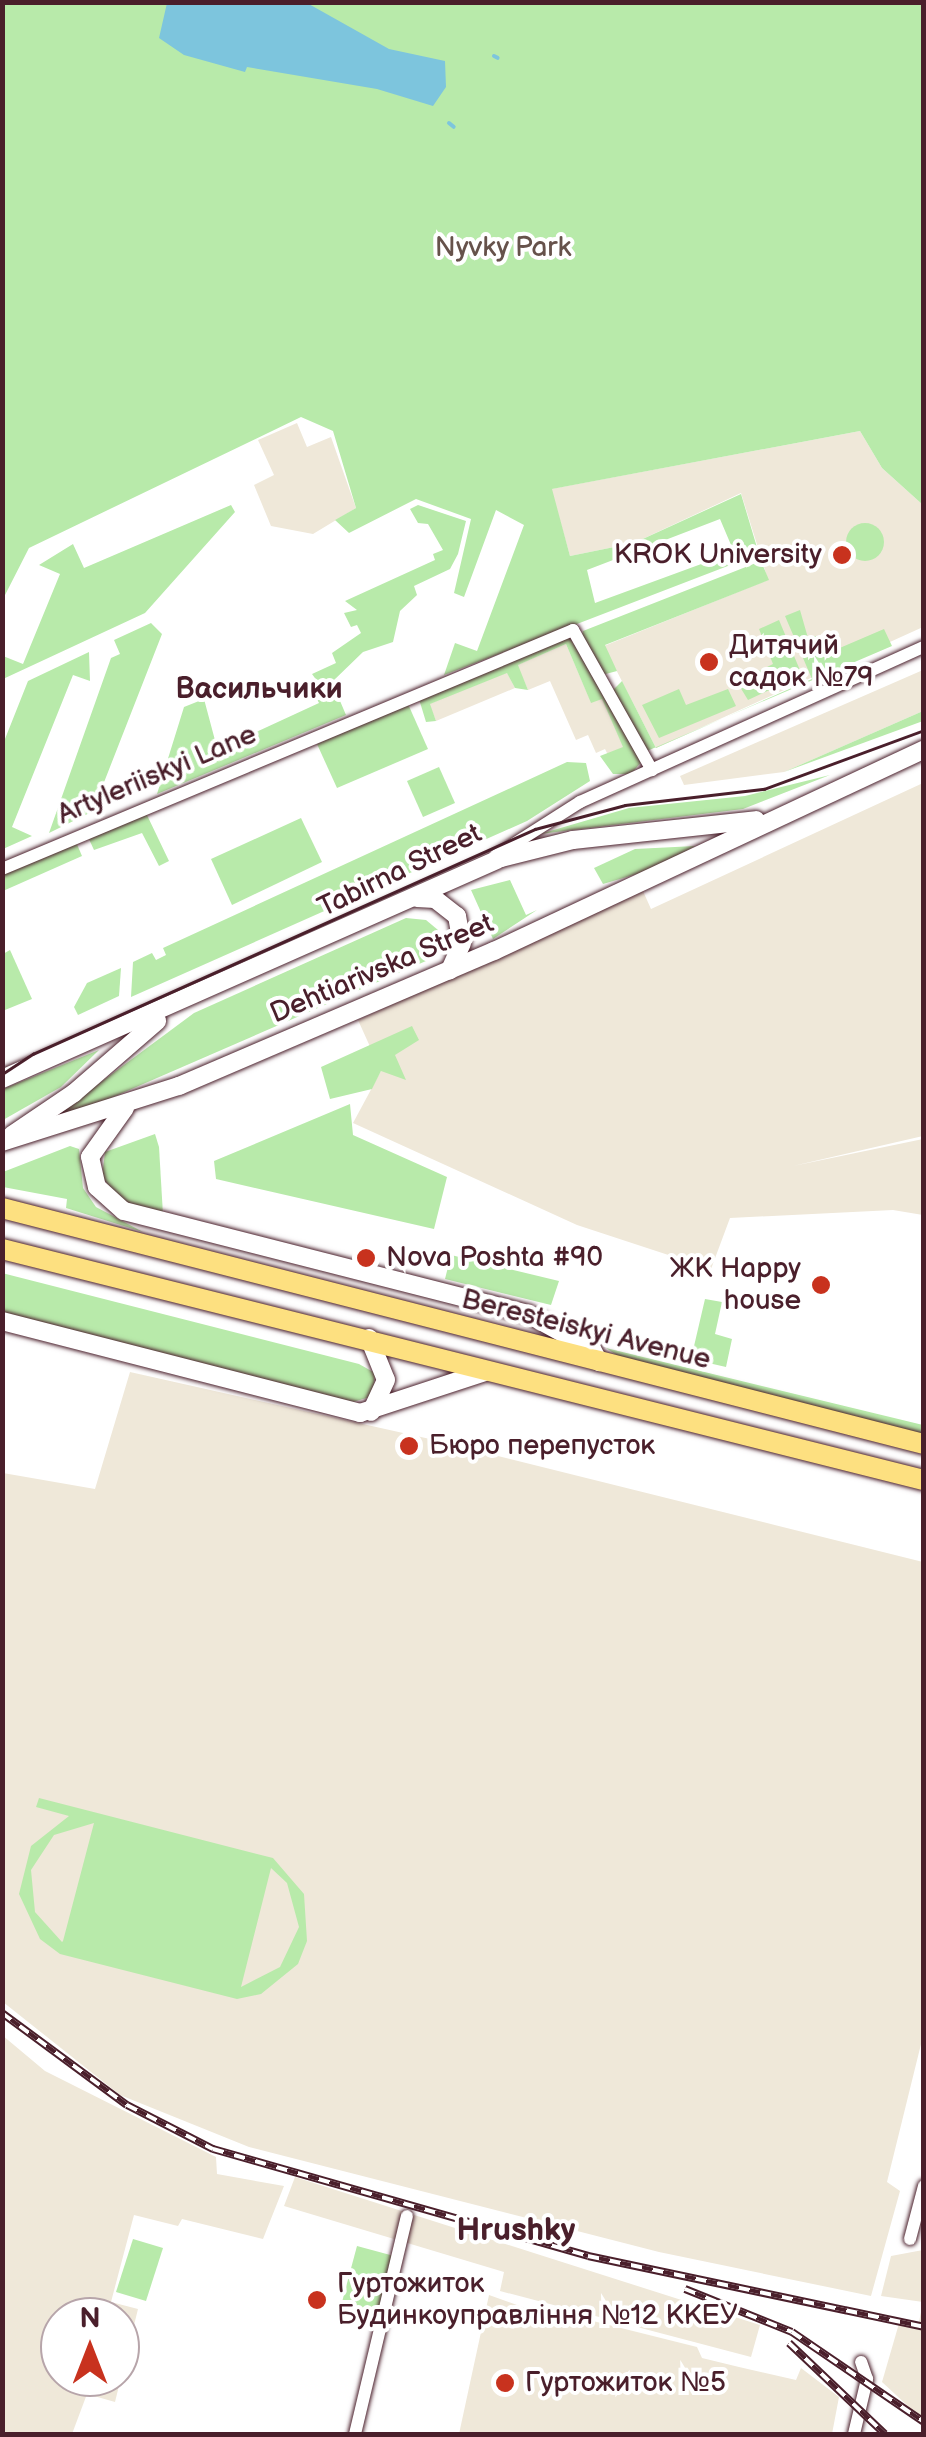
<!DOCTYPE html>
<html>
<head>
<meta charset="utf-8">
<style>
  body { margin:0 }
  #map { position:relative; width:926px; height:2437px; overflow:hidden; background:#fff; font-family:"Balsamiq Sans",sans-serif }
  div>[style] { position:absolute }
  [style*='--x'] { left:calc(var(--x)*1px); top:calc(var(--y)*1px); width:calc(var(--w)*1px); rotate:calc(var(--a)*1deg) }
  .built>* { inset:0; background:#efe8d9 }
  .green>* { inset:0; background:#b8eaaa }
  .round { border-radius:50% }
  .water>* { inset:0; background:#7dc5dd }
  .stream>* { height:4px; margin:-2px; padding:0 2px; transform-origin:2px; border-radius:2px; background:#7dc5dd }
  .roads { filter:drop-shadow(0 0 2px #4a1f2b) drop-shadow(0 0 2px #4a1f2b) }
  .street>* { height:12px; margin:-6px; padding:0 6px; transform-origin:6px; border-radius:6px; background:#fff }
  .secondary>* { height:18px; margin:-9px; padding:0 9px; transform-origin:9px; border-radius:9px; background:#fff }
  .primary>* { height:20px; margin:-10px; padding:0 10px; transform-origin:10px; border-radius:10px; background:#fde080 }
  .tram>* { height:2.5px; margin:-1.25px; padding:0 1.25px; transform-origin:1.25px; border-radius:1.25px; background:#4a1f2b }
  .rail>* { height:8px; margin-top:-4px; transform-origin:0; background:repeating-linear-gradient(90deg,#fff 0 11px,#4a1f2b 0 22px); box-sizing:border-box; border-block:2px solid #4a1f2b }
  .dots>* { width:28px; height:28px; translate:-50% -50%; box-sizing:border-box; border:5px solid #fff; border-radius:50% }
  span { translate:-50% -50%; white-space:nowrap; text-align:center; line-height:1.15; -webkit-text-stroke:8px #fff; paint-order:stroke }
  .park-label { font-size:28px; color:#66524b }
  .poi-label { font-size:28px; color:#4a1f2b }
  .right { translate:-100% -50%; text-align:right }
  .left { translate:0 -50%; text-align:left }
  .street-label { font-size:28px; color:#4a1f2b }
  .neighbourhood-label { font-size:30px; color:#4a1f2b; font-weight:700 }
  .quarter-label { font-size:32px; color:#4a1f2b; font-weight:700 }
  .frame { position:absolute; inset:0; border:5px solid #4a1f2b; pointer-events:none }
  .north { position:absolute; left:40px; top:2297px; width:100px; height:100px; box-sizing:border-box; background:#fff; border:2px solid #b7a5aa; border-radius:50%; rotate:0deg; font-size:28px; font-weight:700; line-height:40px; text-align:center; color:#4a1f2b }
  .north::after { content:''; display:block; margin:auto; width:35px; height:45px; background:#c8321e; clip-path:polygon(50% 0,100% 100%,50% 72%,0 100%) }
</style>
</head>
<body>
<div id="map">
  <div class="built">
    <i style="clip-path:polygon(297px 423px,307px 447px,331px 437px,356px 508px,313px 534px,271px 526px,254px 485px,274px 475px,258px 440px)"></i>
    <i style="clip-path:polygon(860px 431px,882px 468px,923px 505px,923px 627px,656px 748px,604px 646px,768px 580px,741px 493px,634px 543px,570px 556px,551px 489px)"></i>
    <i style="clip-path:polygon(566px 644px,591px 702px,602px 698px,624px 748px,608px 755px,605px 749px,596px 753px,588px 735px,576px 740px,550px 681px,528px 690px,517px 665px)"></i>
    <i style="clip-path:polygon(923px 670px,923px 711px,784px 772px,684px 785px,680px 776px)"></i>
    <i style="clip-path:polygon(507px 672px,515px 688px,436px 721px,429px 704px)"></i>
    <i style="clip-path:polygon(923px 783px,923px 1136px,793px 1166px,923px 1139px,923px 1215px,893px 1210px,730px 1218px,711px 1269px,577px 1225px,353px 1123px,381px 1071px,358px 1020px,643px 891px,651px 909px)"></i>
    <i style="clip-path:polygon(130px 1372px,430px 1439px,431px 1454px,442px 1457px,450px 1444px,923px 1562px,923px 2036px,887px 2182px,900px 2191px,871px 2296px,659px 2252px,249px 2147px,120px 2095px,3px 2002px,3px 1473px,95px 1489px)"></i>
    <i style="clip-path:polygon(evenodd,2px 2035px,45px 2071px,216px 2157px,217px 2174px,284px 2186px,263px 2239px,182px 2219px,178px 2226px,134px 2215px,111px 2302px,138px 2309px,115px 2402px,87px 2394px,72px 2434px,3px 2434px,2px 2035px,60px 2317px,120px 2317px,120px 2377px,60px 2377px,60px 2317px)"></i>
    <i style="clip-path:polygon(295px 2177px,760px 2325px,751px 2357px,500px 2291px,504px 2272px,284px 2206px)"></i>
    <i style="clip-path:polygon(923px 2250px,924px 2250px,923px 2420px,882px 2382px,900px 2320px,919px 2322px,923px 2302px,881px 2296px,891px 2256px)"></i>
    <i style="clip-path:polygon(489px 2295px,564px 2322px,569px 2315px,697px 2347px,702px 2358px,739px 2367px,796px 2380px,801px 2368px,839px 2397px,832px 2434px,459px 2434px)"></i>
  </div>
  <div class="green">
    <i style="clip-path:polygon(evenodd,3px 3px,923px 3px,923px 505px,882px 468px,860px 431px,552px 489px,570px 556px,634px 543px,741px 494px,759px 554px,444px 675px,455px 643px,477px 651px,524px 525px,496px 510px,464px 597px,454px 593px,471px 519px,416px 499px,349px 533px,335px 520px,356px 508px,333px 431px,301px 417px,29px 548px,3px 599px,3px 3px,720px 519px,734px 552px,595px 603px,587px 570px,720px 519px)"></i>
    <i style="clip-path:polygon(231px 505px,235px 512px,145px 613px,3px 679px,3px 656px,23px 664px,60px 574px,39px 565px,73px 544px,84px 568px)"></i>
    <i style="clip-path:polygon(418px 505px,466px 521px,458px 554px,450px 569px,414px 586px,417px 595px,400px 611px,393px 642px,363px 652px,332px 682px,346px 715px,157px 794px,184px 707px,204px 699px,216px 744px,230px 744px,319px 703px,316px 697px,325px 692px,312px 674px,336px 663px,332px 653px,361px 633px,357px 625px,351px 627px,344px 613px,357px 610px,345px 601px,435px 560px,433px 554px,443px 550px,428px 524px,418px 523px,410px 509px)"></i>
    <i class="round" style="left:846px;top:523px;width:38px;height:38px"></i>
    <i style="clip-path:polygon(761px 561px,769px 580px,605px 645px,617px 671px,602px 675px,581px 639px,583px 631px)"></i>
    <i style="clip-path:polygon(800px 610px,808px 638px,816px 636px,821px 644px,831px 641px,835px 650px,884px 629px,892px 646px,647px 751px,610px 693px,622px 681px,656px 748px,812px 679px,785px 616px)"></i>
    <i style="clip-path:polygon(779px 620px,802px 675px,748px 700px,737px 682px,773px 664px,759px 629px)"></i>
    <i style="clip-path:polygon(151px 623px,162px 634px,101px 790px,120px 798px,49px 833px,111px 658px,120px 654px,114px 640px)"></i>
    <i style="clip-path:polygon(569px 636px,642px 761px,631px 774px,613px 774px,600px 756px,623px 747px,602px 699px,591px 703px,566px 644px,518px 665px,528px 690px,515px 688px,507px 673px,430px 704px,436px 721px,426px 722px,419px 699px)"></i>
    <i style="clip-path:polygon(89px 652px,90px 681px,73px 675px,12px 827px,32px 836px,3px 849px,3px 744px,28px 681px)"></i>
    <i style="clip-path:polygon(679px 689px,686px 705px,728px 689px,736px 706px,659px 738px,642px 705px)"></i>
    <i style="clip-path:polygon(408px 704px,428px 749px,337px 788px,317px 744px)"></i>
    <i style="clip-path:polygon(923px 711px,923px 721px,784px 772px)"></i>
    <i style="clip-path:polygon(567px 762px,586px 763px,590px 781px,527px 821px,131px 997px,133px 962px,152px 953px,156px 960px,166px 955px,163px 948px)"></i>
    <i style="clip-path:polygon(439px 767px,455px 803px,423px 817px,407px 781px)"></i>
    <i style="clip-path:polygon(830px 775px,743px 809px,540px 834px,629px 808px,745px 796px)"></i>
    <i style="clip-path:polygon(146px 813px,169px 861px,159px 866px,142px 833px,94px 850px,88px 837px)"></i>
    <i style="clip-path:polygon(301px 818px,322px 862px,232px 905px,211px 859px)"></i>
    <i style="clip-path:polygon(76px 842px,82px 856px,3px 891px,2px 874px)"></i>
    <i style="clip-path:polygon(695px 846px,657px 868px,603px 884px,594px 868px,635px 849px)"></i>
    <i style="clip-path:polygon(510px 880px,526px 915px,537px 910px,493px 939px,471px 890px)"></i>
    <i style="clip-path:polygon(406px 918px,426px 920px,438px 930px,438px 946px,426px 961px,35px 1131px,194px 1013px)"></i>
    <i style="clip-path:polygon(10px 950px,32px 999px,5px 1010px,3px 954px)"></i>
    <i style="clip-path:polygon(121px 968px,119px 996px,78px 1015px,74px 1007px,87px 983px)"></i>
    <i style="clip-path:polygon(412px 1026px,419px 1040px,395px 1055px,406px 1080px,381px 1071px,372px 1089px,330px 1099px,321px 1067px)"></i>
    <i style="clip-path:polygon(99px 1050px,61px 1087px,3px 1120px,3px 1089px)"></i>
    <i style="clip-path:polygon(350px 1104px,353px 1135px,447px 1177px,434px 1229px,216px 1179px,214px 1161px)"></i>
    <i style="clip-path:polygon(155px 1134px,159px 1147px,163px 1215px,125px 1205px,102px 1177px,105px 1152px)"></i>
    <i style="clip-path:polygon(70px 1146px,79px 1149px,83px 1188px,96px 1207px,143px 1232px,66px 1208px,67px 1199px,3px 1187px,3px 1172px)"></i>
    <i style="clip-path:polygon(451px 1255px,559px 1281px,551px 1305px,445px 1279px)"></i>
    <i style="clip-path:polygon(2px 1273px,359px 1364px,375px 1373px,373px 1396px,353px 1402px,3px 1313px)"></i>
    <i style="clip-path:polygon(705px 1299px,722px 1302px,715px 1334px,732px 1339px,726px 1367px,691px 1359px)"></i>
    <i style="clip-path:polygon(606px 1348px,923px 1425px,923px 1436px,624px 1360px)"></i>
    <i style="clip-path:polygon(evenodd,39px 1798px,273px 1858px,304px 1894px,307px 1941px,298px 1964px,261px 1994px,237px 1999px,60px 1954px,40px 1939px,19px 1894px,31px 1846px,69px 1816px,36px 1807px,39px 1798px,94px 1823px,63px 1941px,62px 1942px,35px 1912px,31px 1870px,54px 1835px,94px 1823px,39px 1798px,271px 1868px,287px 1883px,299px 1927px,280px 1967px,241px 1987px,271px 1868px)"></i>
    <i style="clip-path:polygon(133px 2239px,163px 2248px,146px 2301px,116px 2292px)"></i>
    <i style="clip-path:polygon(357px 2246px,394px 2256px,374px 2327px,338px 2317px)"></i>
  </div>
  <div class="water">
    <i style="clip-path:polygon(167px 3px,307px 3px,389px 49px,445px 61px,446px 87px,433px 106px,377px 89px,247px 67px,245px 72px,184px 55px,159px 38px)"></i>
  </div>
  <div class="stream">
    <i style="--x:494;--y:56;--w:4;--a:27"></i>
    <i style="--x:449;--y:123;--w:6;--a:39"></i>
  </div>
  <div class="roads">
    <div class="street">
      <i style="--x:495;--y:856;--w:101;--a:-32.4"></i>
      <i style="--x:580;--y:802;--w:377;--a:-24.3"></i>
      <i style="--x:2;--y:869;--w:619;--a:-22.71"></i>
      <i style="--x:573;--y:630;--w:161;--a:60.6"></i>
      <i style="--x:910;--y:2239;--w:55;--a:-75.2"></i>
      <i style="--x:355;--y:2434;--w:224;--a:-76.6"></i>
      <i style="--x:854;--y:2434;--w:57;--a:-76.7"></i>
      <i style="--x:867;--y:2379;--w:18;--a:-109"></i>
    </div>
    <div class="secondary">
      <i style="--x:417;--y:898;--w:18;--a:3"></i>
      <i style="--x:435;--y:899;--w:28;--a:38"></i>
      <i style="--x:457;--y:916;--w:27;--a:80"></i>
      <i style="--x:462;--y:943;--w:30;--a:114"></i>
      <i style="--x:2;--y:1079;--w:546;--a:-23.89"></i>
      <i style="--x:501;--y:858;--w:74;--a:-14"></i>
      <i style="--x:573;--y:840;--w:184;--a:-6.2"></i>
      <i style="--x:125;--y:1108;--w:60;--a:125.5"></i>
      <i style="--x:90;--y:1157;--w:31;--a:77"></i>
      <i style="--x:97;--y:1187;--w:36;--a:42"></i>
      <i style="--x:124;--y:1211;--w:417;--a:14.3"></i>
      <i style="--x:528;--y:1314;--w:73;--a:28.7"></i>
      <i style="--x:592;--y:1349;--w:15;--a:62"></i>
      <i style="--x:12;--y:1135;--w:75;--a:-34.1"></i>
      <i style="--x:74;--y:1093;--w:110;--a:-40.9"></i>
      <i style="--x:2;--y:1142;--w:186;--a:-17.6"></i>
      <i style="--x:179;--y:1086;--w:343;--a:-23.2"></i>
      <i style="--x:494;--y:951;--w:475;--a:-25.1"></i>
      <i style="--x:2;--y:1321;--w:370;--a:14.4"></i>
      <i style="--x:360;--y:1413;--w:135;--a:-18.2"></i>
      <i style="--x:369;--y:1338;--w:45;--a:68"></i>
      <i style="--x:386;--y:1380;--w:35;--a:115"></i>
    </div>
    <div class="primary">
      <i style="--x:2;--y:1208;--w:952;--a:14.36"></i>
      <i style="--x:2;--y:1249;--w:950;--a:14.07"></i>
    </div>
  </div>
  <div class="tram">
    <i style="--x:2;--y:1074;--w:37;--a:-33"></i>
    <i style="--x:33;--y:1054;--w:550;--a:-24.14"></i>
    <i style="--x:535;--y:829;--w:93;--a:-14.9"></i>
    <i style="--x:625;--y:805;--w:140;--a:-6.6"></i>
    <i style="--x:764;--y:789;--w:171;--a:-20.2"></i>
  </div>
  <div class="rail">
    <i style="--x:2;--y:2013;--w:155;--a:36.4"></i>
    <i style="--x:127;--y:2105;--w:97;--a:27.1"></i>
    <i style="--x:213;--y:2149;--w:390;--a:15.9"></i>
    <i style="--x:588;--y:2256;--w:343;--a:11.9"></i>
    <i style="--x:685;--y:2289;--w:115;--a:21.9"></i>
    <i style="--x:792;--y:2332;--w:160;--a:34.3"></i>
    <i style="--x:789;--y:2343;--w:132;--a:43.5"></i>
  </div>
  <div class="dots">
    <i style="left:842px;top:555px;background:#c8321e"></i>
    <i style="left:709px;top:662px;background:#c8321e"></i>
    <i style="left:366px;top:1258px;background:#c8321e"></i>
    <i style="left:821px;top:1285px;background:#c8321e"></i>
    <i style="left:409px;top:1446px;background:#c8321e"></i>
    <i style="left:317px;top:2300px;background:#c8321e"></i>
    <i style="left:505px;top:2383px;background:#c8321e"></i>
  </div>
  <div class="park-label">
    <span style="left:503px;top:248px">Nyvky Park</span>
  </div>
  <div class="poi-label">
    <span class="right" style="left:822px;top:555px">KROK University</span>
    <span class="left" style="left:729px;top:662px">Дитячий<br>садок №79</span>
    <span class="left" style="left:386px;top:1258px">Nova Poshta #90</span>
    <span class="right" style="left:801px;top:1285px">ЖК Happy<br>house</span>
    <span class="left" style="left:429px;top:1446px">Бюро перепусток</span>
    <span class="left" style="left:337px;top:2300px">Гуртожиток<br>Будинкоуправління №12 ККЕУ</span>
    <span class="left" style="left:525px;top:2383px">Гуртожиток №5</span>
  </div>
  <div class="street-label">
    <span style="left:157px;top:775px;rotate:-23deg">Artyleriiskyi Lane</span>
    <span style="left:400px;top:871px;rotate:-26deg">Tabirna Street</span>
    <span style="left:382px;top:969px;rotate:-23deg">Dehtiarivska Street</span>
    <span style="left:586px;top:1330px;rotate:14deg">Beresteiskyi Avenue</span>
  </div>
  <div class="neighbourhood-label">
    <span style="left:259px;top:689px">Васильчики</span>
  </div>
  <div class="quarter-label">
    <span style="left:516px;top:2231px">Hrushky</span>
  </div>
  <div class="frame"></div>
  <div class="north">N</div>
</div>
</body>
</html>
